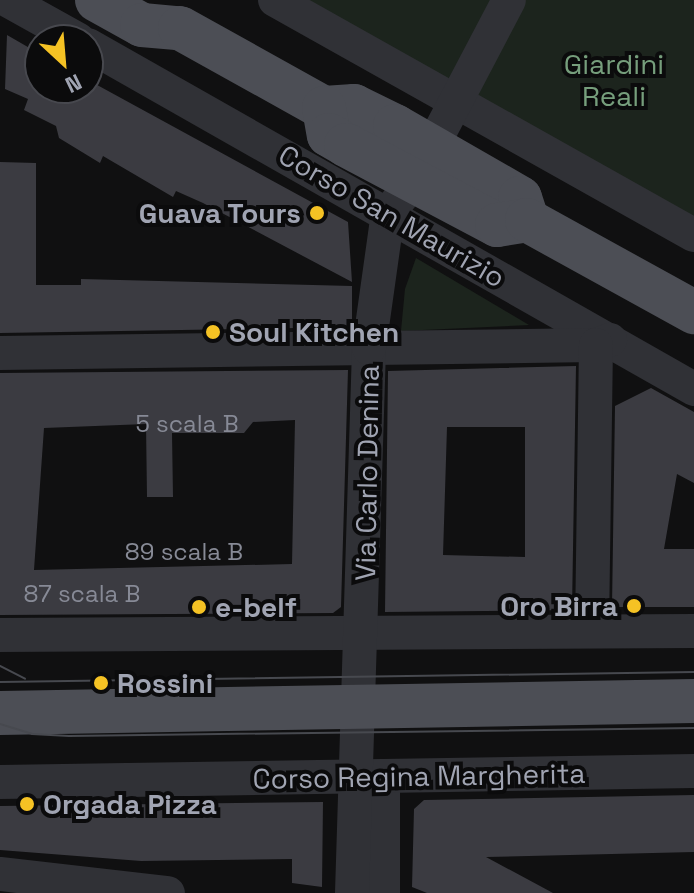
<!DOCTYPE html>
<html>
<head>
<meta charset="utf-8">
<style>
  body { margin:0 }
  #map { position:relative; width:694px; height:893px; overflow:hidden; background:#101011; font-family:"Space Grotesk",sans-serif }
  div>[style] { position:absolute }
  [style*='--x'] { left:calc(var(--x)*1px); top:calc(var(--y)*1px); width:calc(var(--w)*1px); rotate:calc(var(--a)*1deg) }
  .green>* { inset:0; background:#1c241d }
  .building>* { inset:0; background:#3b3b41 }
  .minor>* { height:34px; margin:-17px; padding:0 17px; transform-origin:17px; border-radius:17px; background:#303136 }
  .major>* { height:44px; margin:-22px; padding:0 22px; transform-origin:22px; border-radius:22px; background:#4c4e55 }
  .tram>* { height:2px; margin:-1px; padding:0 1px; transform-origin:1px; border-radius:1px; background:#47494f }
  .dots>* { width:22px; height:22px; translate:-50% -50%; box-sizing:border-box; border:4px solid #0b0b0c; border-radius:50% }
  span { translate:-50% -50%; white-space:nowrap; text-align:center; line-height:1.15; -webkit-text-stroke:8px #0b0b0c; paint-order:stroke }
  .number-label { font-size:24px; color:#878a96 }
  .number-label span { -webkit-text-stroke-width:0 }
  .park-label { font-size:28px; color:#769e7c }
  .poi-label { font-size:28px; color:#a0a4b2; font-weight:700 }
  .right { translate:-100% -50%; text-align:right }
  .left { translate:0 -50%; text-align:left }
  .street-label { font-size:28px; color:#a0a4b2 }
  .north { position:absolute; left:24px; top:24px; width:80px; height:80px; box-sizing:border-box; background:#0b0b0c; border:2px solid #47484e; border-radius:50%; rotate:154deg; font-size:22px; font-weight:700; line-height:32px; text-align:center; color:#a0a4b2 }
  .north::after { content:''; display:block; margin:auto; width:28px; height:36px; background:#f5c224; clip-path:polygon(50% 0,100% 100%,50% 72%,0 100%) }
</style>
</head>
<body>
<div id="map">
  <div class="green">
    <i style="clip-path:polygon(307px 0,694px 0,694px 218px)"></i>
    <i style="clip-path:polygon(416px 258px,529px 325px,401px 331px,405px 289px)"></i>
  </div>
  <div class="building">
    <i style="clip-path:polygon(7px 35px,40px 54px,40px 88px,88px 88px,88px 80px,348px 222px,352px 282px,203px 203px,176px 191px,173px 197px,103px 156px,100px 163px,59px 138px,56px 126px,24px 110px,28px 99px,5px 89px)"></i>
    <i style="clip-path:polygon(0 162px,36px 163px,36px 285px,81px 285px,81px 279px,352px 286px,352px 327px,0 333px)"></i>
    <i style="clip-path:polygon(evenodd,576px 366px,572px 610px,385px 612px,388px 371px,576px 366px,447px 427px,525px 427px,525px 557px,443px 555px,447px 427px)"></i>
    <i style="clip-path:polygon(evenodd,348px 370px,341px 607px,333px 613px,0 615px,0 373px,348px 370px,295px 420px,292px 564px,34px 570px,44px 428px,146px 424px,147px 497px,173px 497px,172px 433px,244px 433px,253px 422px,295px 420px)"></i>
    <i style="clip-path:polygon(651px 388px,694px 412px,694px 483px,677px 474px,664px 549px,694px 549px,694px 607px,612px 607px,615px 406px)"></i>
    <i style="clip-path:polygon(694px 795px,694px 852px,486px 857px,553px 893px,427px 893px,412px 887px,414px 809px,424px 800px)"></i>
    <i style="clip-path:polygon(323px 802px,322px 887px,292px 883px,292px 859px,141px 861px,0 850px,0 806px)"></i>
  </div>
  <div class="minor">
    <i style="--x:7;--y:0;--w:82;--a:29.1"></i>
    <i style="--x:275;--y:0;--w:480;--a:29.3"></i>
    <i style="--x:88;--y:45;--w:697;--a:29.58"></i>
    <i style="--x:0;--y:353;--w:596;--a:-0.77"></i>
    <i style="--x:596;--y:345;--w:15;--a:-20"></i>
    <i style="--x:592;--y:630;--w:285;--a:-89.2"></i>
    <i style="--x:0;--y:635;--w:694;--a:-0.33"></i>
    <i style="--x:383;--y:778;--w:115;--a:90"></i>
    <i style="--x:0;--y:782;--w:694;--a:-0.91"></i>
    <i style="--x:0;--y:874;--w:169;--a:6.5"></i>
    <i style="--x:352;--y:893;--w:545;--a:-88.21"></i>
    <i style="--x:369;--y:348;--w:136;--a:-82"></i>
    <i style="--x:388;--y:213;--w:41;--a:-50.9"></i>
    <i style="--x:414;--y:181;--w:204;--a:-62.3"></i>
  </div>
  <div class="major">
    <i style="--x:97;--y:0;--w:51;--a:29.1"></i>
    <i style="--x:142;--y:25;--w:38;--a:5"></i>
    <i style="--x:180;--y:28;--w:165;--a:29.1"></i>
    <i style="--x:324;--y:108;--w:30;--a:-4"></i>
    <i style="--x:354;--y:106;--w:46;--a:26"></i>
    <i style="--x:395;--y:126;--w:144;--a:29.9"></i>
    <i style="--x:520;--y:198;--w:23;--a:72"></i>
    <i style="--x:324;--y:108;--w:27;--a:80"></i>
    <i style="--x:329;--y:135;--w:20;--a:30"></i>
    <i style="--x:346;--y:145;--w:171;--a:27.9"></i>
    <i style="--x:497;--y:225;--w:30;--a:-9"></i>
    <i style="--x:527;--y:220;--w:191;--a:28.9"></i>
    <i style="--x:0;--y:713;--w:694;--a:-0.99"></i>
  </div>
  <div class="tram">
    <i style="--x:0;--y:666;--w:28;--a:27"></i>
    <i style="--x:0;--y:682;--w:694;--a:-0.83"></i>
    <i style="--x:0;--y:724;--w:34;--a:17"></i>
    <i style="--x:32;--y:734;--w:37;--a:3"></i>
    <i style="--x:69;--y:736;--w:625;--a:-0.73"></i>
  </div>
  <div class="dots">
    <i style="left:317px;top:213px;background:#f5c224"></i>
    <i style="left:213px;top:332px;background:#f5c224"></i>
    <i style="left:634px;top:606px;background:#f5c224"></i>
    <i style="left:199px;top:607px;background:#f5c224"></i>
    <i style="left:101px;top:683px;background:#f5c224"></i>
    <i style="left:27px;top:804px;background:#f5c224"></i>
  </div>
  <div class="number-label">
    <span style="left:187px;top:424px">5 scala B</span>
    <span style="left:184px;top:552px">89 scala B</span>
    <span style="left:82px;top:594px">87 scala B</span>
  </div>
  <div class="park-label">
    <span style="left:614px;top:80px">Giardini<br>Reali</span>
  </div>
  <div class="poi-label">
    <span class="right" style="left:301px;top:213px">Guava Tours</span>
    <span class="left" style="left:229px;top:332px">Soul Kitchen</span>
    <span class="right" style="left:618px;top:606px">Oro Birra</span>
    <span class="left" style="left:215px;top:607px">e-belf</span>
    <span class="left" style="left:117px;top:683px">Rossini</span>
    <span class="left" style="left:43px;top:804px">Orgada Pizza</span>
  </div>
  <div class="street-label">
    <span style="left:392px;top:216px;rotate:30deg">Corso San Maurizio</span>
    <span style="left:367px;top:473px;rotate:-89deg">Via Carlo Denina</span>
    <span style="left:419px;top:776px;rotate:-1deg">Corso Regina Margherita</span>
  </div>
  <div class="north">N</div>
</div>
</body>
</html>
